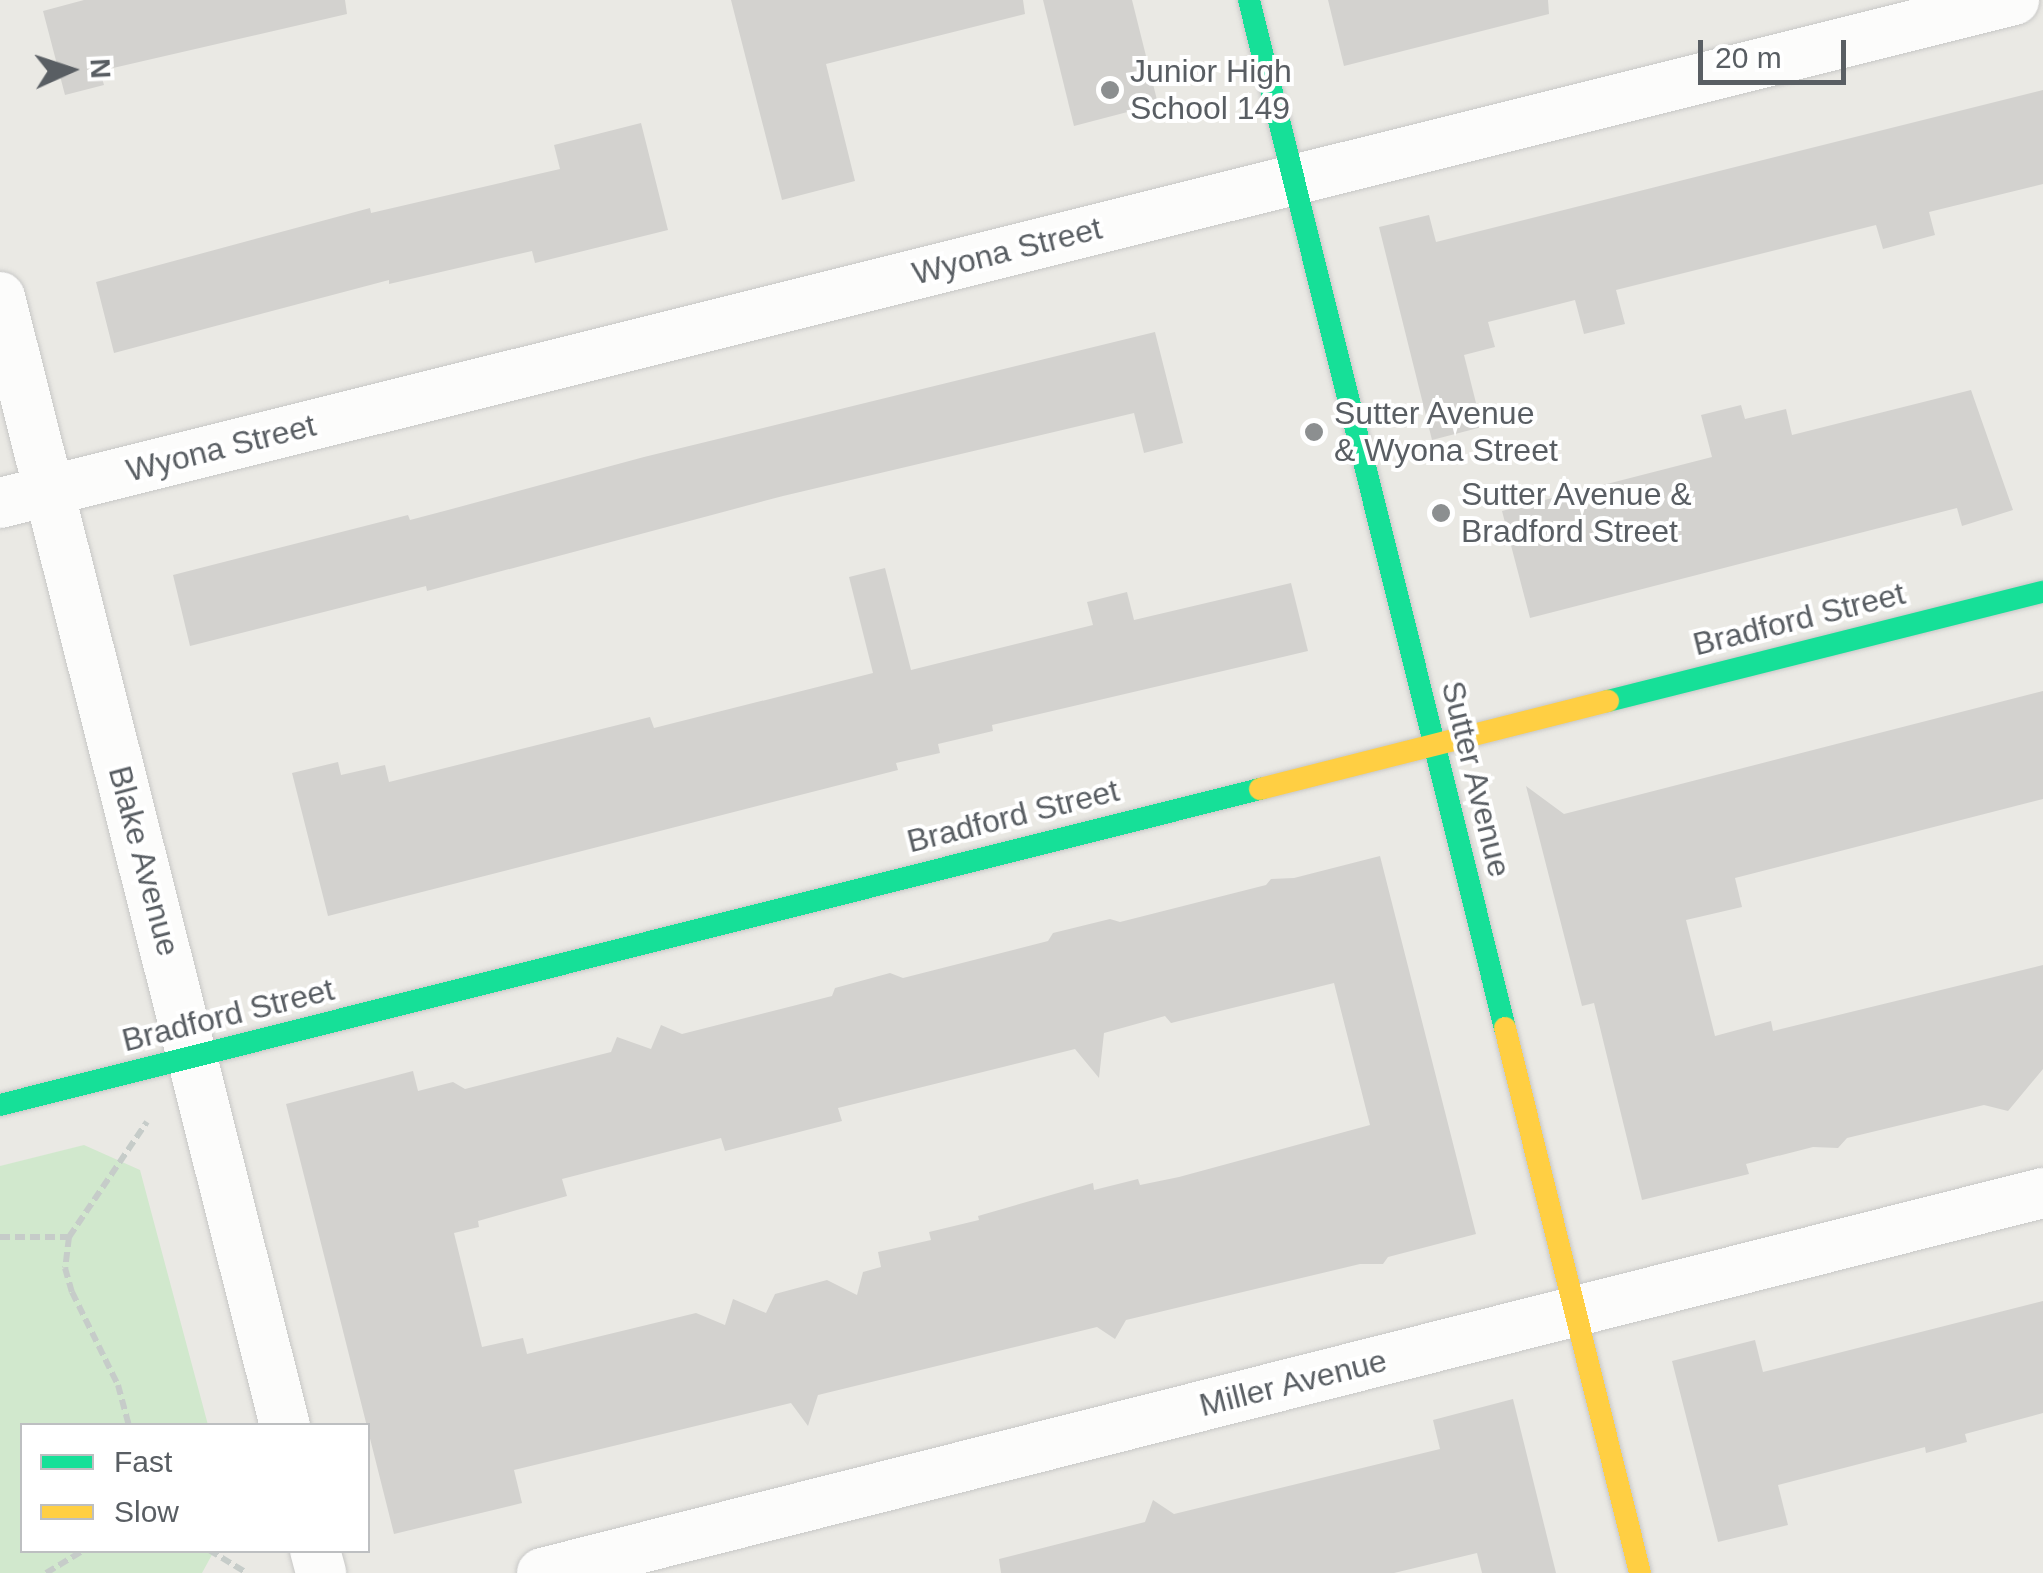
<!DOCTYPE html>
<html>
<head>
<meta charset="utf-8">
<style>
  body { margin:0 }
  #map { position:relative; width:2043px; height:1573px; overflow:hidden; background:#eae9e4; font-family:Arial,sans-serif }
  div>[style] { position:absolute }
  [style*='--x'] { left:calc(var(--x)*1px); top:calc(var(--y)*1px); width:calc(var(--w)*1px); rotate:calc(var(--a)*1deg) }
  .green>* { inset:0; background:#d1e8cd }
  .building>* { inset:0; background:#d3d2cf }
  .path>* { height:6px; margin-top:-3px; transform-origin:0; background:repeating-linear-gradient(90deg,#c6ccc9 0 10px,transparent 0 15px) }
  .roads { filter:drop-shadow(0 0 2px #c7c7c6) drop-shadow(0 0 2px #c7c7c6) }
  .street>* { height:50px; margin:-25px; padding:0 25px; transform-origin:25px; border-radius:25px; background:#fcfcfb }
  .fast>* { height:22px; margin:-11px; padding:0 11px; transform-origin:11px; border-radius:11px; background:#16e098 }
  .slow>* { height:22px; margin:-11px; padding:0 11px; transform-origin:11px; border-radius:11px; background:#ffcf43 }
  .dots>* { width:28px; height:28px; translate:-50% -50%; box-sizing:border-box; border:5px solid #fff; border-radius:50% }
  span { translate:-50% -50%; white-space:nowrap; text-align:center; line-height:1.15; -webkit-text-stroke:8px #fff; paint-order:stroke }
  .poi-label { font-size:32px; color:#595e63 }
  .left { translate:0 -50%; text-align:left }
  .street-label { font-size:32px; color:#595e63 }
  .legend { position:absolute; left:20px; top:1423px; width:350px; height:130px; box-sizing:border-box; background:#fff; border:2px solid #bdbfc1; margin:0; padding:12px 18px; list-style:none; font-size:30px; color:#595e63 }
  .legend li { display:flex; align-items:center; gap:20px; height:50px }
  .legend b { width:50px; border:2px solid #bdbfc1 }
  .north { position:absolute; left:20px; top:20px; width:100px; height:100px; -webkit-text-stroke:8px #fff; paint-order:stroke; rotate:87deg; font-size:28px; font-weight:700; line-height:40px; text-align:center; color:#595e63 }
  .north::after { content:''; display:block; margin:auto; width:35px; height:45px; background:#595e63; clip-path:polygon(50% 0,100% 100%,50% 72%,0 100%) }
  .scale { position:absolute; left:1698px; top:40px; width:148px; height:45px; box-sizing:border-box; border:5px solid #595e63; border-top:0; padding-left:12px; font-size:30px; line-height:35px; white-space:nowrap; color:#595e63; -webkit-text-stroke:8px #fff; paint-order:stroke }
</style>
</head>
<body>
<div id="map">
  <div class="green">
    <i style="clip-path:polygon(84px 1145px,140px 1170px,208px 1425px,22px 1426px,22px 1550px,214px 1551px,202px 1573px,0 1573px,0 1166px)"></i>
  </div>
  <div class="building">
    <i style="clip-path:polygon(84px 0,345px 0,347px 14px,100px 71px,104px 85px,65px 95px,43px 11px)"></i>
    <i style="clip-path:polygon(731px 0,1023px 0,1025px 14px,826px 64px,855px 181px,782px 200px)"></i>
    <i style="clip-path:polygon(1043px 0,1132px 0,1158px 104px,1074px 126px)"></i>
    <i style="clip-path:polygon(1328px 0,1548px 0,1549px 14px,1344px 66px)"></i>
    <i style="clip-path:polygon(2043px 90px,2043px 184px,1929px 212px,1935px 235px,1883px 249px,1876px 225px,1616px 290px,1625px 324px,1584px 334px,1575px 300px,1488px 322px,1495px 347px,1464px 355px,1482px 427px,1432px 440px,1379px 227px,1429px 215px,1436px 242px)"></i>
    <i style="clip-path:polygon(641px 123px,668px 230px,535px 263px,532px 251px,389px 284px,389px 280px,114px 353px,96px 282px,370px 208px,371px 213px,560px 169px,554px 145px)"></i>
    <i style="clip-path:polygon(1155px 332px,1183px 443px,1144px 453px,1134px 413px,783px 496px,427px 591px,426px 586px,190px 646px,173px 575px,408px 515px,410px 520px,448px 510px,644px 457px)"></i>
    <i style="clip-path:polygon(1971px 390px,2013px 510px,1962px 526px,1957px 508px,1530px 618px,1502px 511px,1712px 457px,1701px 415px,1741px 405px,1745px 419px,1786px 409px,1792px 435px)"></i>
    <i style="clip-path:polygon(885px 568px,911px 670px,1093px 625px,1087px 602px,1127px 592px,1134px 620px,1291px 583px,1308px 651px,992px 725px,993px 731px,938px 744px,940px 753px,896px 763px,898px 770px,328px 916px,292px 773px,338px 762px,341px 775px,385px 765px,389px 782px,650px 717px,654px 728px,873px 673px,849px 577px)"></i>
    <i style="clip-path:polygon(2043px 691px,2043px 799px,1735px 878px,1742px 907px,1686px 920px,1715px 1036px,1771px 1021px,1773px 1031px,2043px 965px,2043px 1069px,2008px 1111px,1984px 1105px,1934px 1117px,1847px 1138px,1838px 1148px,1813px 1147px,1746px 1164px,1749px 1174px,1642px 1200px,1594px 1003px,1582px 1006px,1526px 786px,1564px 814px)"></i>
    <i style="clip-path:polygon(evenodd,1380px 856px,1476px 1234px,1388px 1257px,1383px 1264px,1360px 1264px,1126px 1320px,1115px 1339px,1097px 1327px,818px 1395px,808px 1426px,791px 1403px,514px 1470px,522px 1503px,394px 1534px,286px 1104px,413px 1071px,418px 1091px,453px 1082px,465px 1089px,611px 1052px,617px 1037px,651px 1049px,661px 1025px,682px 1034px,832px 996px,835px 988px,890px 973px,903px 978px,1048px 941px,1053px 933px,1110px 919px,1120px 922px,1266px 885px,1271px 879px,1294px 878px,1380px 856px,1334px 983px,1370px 1125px,1179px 1177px,1140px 1185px,1138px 1179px,1094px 1190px,1093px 1183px,978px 1216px,979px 1220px,929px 1232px,931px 1240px,878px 1252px,881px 1267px,863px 1272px,857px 1295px,827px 1280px,775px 1294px,766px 1313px,733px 1299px,725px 1325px,696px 1313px,527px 1354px,523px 1338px,482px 1347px,454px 1233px,479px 1227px,478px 1221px,567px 1196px,562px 1179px,721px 1138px,725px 1151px,842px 1121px,838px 1108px,1075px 1049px,1099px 1078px,1104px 1033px,1165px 1016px,1171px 1023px,1334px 983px)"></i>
    <i style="clip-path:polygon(2043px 1301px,2043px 1413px,1965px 1434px,1967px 1442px,1926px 1453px,1925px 1447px,1778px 1485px,1788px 1525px,1718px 1542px,1672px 1361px,1755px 1340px,1763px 1372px)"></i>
    <i style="clip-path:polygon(1513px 1399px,1556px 1573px,1482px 1573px,1477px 1553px,1394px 1573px,1001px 1573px,999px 1559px,1145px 1522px,1153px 1500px,1174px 1514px,1440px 1449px,1433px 1420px)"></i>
  </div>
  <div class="path">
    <i style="--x:0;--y:1237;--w:69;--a:0"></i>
    <i style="--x:69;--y:1237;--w:31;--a:97"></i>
    <i style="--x:65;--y:1268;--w:25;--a:74"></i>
    <i style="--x:72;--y:1292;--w:104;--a:63.7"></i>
    <i style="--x:118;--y:1385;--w:42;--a:75"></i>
    <i style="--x:69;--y:1237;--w:139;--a:-55.9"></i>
    <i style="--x:209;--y:1550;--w:44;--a:31.2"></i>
    <i style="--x:46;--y:1573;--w:44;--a:-31.2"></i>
  </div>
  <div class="roads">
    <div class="street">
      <i style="--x:0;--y:297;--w:1164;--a:75.83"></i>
      <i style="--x:0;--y:503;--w:2076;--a:-14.02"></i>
      <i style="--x:315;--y:1550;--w:24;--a:75"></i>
      <i style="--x:542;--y:1573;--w:1548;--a:-14.21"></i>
    </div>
    <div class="fast">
      <i style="--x:1249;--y:0;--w:1059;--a:76.02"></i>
      <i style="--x:1608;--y:701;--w:448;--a:-14.1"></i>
      <i style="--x:0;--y:1105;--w:1299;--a:-14.08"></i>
    </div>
    <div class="slow">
      <i style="--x:1260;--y:789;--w:359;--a:-14.2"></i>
      <i style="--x:1505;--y:1028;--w:561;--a:76.09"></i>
    </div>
  </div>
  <div class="dots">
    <i style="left:1110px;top:90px;background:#8c8f90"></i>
    <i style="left:1314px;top:432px;background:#8c8f90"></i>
    <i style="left:1441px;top:513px;background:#8c8f90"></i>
  </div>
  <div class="poi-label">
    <span class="left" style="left:1130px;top:90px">Junior High<br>School 149</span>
    <span class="left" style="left:1334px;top:432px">Sutter Avenue<br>&amp; Wyona Street</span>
    <span class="left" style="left:1461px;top:513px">Sutter Avenue &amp;<br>Bradford Street</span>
  </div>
  <div class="street-label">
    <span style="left:1007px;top:251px;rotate:-14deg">Wyona Street</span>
    <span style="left:221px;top:448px;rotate:-14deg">Wyona Street</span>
    <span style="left:1799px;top:619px;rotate:-14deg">Bradford Street</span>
    <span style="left:1476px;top:779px;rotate:76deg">Sutter Avenue</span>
    <span style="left:1013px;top:816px;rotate:-14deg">Bradford Street</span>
    <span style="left:144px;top:861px;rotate:75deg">Blake Avenue</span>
    <span style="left:228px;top:1015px;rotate:-14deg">Bradford Street</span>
    <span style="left:1293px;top:1383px;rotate:-14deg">Miller Avenue</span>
  </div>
  <ul class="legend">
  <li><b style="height:12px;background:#16e098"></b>Fast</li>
  <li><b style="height:12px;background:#ffcf43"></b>Slow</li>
  </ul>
  <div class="north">N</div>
  <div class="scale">20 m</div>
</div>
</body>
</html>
